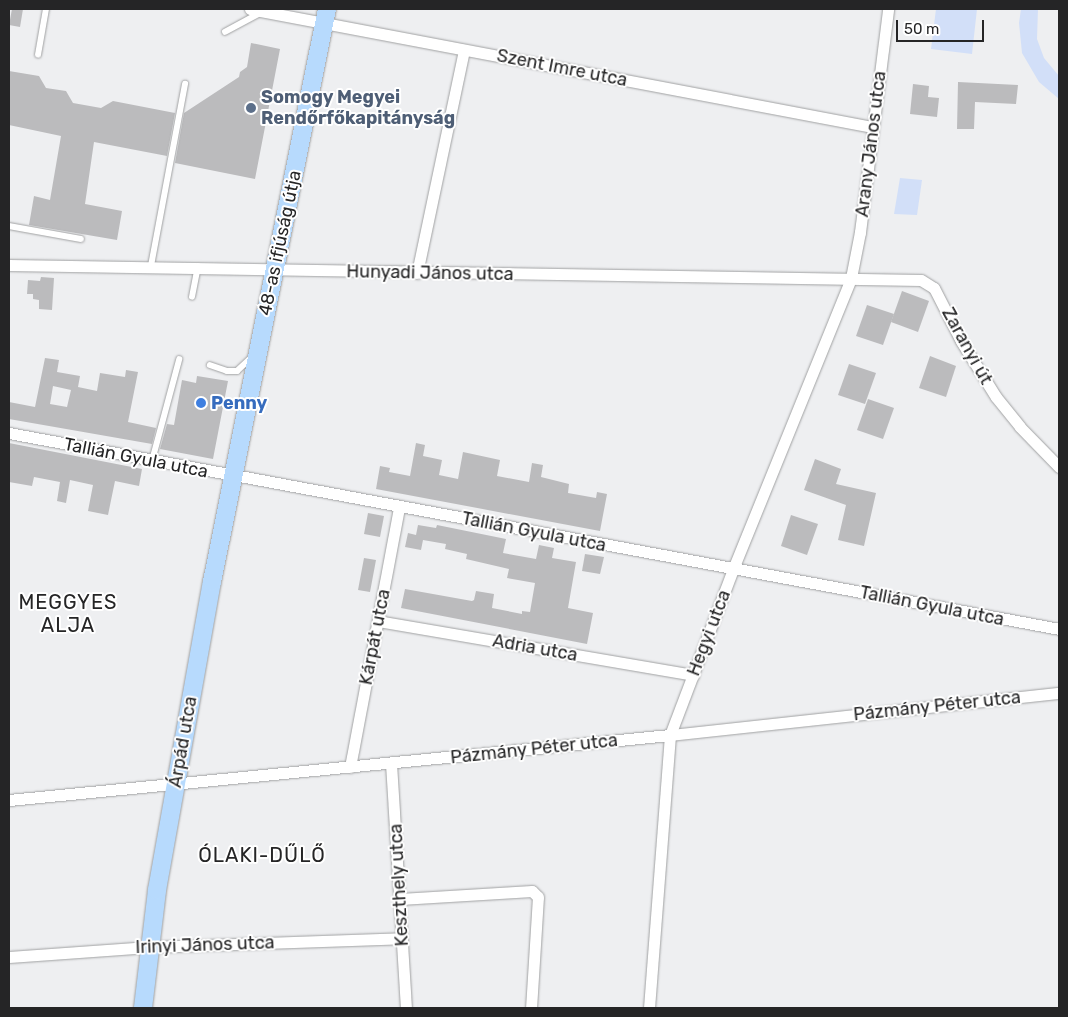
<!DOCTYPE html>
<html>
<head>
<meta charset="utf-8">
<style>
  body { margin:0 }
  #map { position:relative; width:1068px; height:1017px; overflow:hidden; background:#eeeff1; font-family:Rubik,sans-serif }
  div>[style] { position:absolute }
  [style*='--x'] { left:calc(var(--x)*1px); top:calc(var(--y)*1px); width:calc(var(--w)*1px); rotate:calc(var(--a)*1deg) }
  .green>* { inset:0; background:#d2dff8 }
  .building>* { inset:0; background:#bbbbbd }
  .roads { filter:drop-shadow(0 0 1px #a0a1a2) drop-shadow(0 0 1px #a0a1a2) }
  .lane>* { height:5.5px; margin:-2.75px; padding:0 2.75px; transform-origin:2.75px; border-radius:2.75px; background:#fff }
  .street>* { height:11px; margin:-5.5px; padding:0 5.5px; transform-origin:5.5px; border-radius:5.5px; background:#fff }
  .primary>* { height:18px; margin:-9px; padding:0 9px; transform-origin:9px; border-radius:9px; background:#b7dafd }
  .dots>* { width:14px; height:14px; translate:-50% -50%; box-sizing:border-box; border:2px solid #fff; border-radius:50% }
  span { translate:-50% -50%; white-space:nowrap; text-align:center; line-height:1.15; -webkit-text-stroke:4px #fff; paint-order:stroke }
  .street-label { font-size:18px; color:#252526 }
  .service-label { font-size:18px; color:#4e5e75; font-weight:700 }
  .left { translate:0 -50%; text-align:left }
  .shop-label { font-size:18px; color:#366cbe; font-weight:700 }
  .quarter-label { font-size:20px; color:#252526; letter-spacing:1px }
  .frame { position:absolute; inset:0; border:10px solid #252526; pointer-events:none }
  .scale { position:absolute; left:896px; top:20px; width:88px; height:22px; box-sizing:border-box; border:2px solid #252526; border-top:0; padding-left:6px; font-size:15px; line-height:18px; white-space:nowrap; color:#252526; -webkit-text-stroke:4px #fff; paint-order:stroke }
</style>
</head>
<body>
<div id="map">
  <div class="green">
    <i style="clip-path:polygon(936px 9px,977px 9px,972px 54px,931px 49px)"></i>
    <i style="clip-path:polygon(1021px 9px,1038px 9px,1037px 39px,1044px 58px,1059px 76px,1059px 99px,1039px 82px,1022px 53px,1019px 23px)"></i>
    <i style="clip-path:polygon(900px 178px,922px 180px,917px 215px,894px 214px)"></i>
  </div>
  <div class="building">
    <i style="clip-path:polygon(12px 9px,23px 9px,20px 27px,9px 25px)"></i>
    <i style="clip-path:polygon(251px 43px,280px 49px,255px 179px,175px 163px,184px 113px,239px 77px,240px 72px,247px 67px)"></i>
    <i style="clip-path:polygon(9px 71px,39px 76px,46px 88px,66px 91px,73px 103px,101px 108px,113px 101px,175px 113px,167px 156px,94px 142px,85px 204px,122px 211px,117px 240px,29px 225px,34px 196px,50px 200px,61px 136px,9px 125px)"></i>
    <i style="clip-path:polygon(958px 82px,1018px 85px,1016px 104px,975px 102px,974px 129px,957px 129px)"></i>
    <i style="clip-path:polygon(913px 84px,929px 86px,928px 97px,939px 98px,937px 117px,910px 114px)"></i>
    <i style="clip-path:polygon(41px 277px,54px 278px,52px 310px,39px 309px,39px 300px,33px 299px,33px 294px,27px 294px,28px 280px,40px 281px)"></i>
    <i style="clip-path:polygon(902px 291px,929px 301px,918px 332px,891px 322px)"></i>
    <i style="clip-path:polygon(867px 305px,894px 314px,883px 345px,856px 336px)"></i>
    <i style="clip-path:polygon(930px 356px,956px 366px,946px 397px,919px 388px)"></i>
    <i style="clip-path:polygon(evenodd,45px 358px,59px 360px,57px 372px,80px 376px,78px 387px,97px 391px,100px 373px,125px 377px,126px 370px,138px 372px,128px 422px,156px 428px,152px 444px,9px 419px,9px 402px,35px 407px,45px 358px,53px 386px,71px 390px,67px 407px,50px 404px,53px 386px)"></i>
    <i style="clip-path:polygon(849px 364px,876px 373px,865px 404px,838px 395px)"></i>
    <i style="clip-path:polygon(197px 376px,228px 381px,213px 459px,160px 449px,167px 424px,174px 425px,182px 380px,196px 383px)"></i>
    <i style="clip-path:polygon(868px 399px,894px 408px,883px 439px,857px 430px)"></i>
    <i style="clip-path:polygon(9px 443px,142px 469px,139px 486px,115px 481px,108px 515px,88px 511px,93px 485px,70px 480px,66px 503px,57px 501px,60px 482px,34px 477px,32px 486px,9px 482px)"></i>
    <i style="clip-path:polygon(416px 443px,425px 445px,423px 456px,442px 460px,439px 475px,458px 479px,463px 452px,500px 460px,497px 476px,529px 482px,532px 463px,543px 465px,541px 477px,569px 484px,568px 493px,596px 498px,597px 492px,607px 494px,600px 531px,376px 489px,380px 466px,390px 468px,389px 472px,410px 476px)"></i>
    <i style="clip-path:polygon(815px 459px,841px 469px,836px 484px,876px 493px,864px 546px,838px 540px,846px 505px,804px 490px)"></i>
    <i style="clip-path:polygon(368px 513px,384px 516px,380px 537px,364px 534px)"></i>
    <i style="clip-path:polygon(791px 515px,818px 524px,807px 555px,781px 546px)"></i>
    <i style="clip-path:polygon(418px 525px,436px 528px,437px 525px,506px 539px,503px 553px,536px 559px,539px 545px,554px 548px,552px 558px,576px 562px,568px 608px,593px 613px,587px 644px,401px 608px,405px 589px,472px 601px,474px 600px,476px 591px,494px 594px,492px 608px,522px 614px,522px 611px,530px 612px,535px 583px,507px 578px,509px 569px,466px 559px,467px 554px,445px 549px,446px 544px,423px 540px,421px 550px,405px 547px,408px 533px,416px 535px)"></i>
    <i style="clip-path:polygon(585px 554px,604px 557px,600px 574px,582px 571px)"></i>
    <i style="clip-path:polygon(364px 558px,376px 560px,370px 592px,358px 590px)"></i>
  </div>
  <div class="roads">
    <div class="lane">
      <i style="--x:225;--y:32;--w:42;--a:-28.4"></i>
      <i style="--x:38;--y:55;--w:47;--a:-80.1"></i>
      <i style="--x:9;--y:226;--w:73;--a:10.2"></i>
      <i style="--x:151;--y:266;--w:185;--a:-79.4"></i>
      <i style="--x:192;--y:297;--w:31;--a:-79"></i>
      <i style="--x:210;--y:365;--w:18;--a:19"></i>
      <i style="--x:227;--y:371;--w:10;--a:0"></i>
      <i style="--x:237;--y:371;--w:19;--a:-43"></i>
      <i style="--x:152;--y:461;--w:105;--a:-75"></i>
    </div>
    <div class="street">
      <i style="--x:250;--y:9;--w:634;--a:10.73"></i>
      <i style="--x:9;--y:265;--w:912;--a:0.94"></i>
      <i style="--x:921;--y:280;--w:15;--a:32"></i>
      <i style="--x:934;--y:288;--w:59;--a:63"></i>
      <i style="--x:961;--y:341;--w:66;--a:58"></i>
      <i style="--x:996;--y:397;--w:38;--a:51"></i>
      <i style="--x:1020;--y:427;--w:56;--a:45.7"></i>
      <i style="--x:417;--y:273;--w:228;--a:-78.1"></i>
      <i style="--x:9;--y:433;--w:1068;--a:10.57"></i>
      <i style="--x:378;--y:621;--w:320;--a:9.7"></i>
      <i style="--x:391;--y:763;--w:245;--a:86.5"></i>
      <i style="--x:350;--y:767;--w:265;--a:-79.3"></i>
      <i style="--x:9;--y:800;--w:664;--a:-5.62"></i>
      <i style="--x:670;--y:735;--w:391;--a:-6.2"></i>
      <i style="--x:400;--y:899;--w:132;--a:-3.5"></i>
      <i style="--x:532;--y:891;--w:8;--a:45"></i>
      <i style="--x:538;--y:897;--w:111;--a:93.6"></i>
      <i style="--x:9;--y:957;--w:140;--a:-4.1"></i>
      <i style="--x:149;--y:947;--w:253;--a:-2"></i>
      <i style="--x:649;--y:1008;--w:274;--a:-85.6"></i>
      <i style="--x:670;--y:735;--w:178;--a:-69.2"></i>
      <i style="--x:733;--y:569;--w:314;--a:-67.9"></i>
      <i style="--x:851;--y:278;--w:47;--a:-78.9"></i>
      <i style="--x:860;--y:232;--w:225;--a:-82.8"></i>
    </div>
    <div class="primary">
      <i style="--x:143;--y:1008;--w:119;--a:-83.2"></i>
      <i style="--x:157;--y:890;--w:313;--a:-79.9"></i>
      <i style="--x:212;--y:582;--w:584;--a:-78.65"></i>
    </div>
  </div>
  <div class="dots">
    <i style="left:251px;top:108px;background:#5c6f8a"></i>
    <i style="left:201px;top:403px;background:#3f7fe0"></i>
  </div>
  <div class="street-label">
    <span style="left:562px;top:68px;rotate:11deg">Szent Imre utca</span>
    <span style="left:871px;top:144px;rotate:-83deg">Arany János utca</span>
    <span style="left:280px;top:243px;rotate:-78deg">48-as ifjúság útja</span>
    <span style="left:430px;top:273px;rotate:1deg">Hunyadi János utca</span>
    <span style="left:967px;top:346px;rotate:61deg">Zaranyi út</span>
    <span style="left:136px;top:458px;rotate:11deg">Tallián Gyula utca</span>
    <span style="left:534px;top:532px;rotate:11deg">Tallián Gyula utca</span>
    <span style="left:932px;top:606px;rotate:11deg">Tallián Gyula utca</span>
    <span style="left:709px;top:633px;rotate:-69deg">Hegyi utca</span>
    <span style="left:375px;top:637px;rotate:-79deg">Kárpát utca</span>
    <span style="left:535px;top:648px;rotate:10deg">Adria utca</span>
    <span style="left:937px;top:706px;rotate:-6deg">Pázmány Péter utca</span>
    <span style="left:183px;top:742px;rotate:-80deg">Árpád utca</span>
    <span style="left:534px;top:749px;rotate:-6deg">Pázmány Péter utca</span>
    <span style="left:399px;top:885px;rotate:-93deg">Keszthely utca</span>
    <span style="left:205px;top:945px;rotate:-2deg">Irinyi János utca</span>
  </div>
  <div class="service-label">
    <span class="left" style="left:261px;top:108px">Somogy Megyei<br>Rendőrfőkapitányság</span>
  </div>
  <div class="shop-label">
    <span class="left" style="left:211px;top:403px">Penny</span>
  </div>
  <div class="quarter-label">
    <span style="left:68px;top:614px">MEGGYES<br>ALJA</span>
    <span style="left:262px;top:855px">ÓLAKI-DŰLŐ</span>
  </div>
  <div class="frame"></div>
  <div class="scale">50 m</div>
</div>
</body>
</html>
